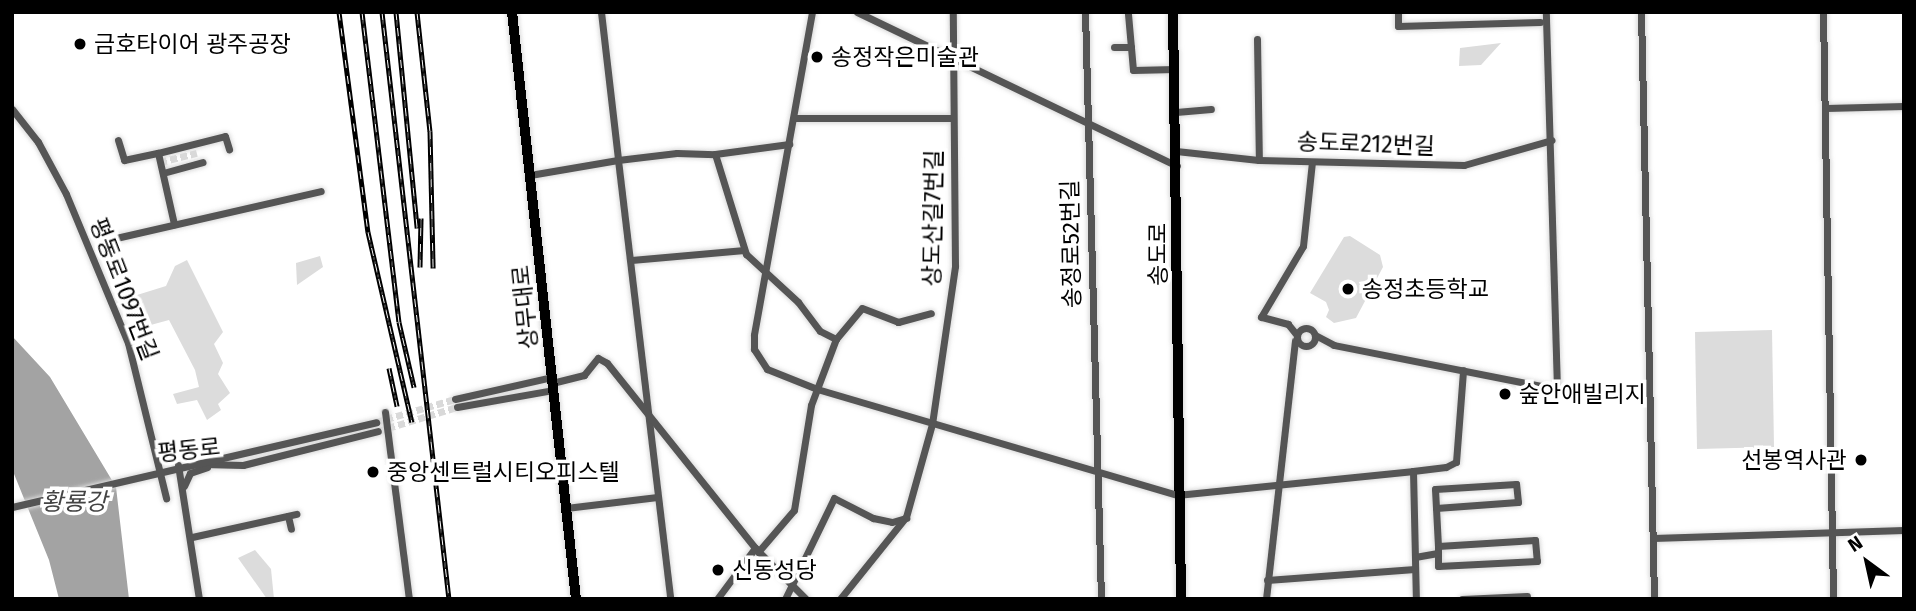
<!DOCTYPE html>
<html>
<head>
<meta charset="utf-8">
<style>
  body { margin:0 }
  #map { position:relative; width:1916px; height:611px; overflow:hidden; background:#fff; font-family:"Fira Sans","Noto Sans KR",sans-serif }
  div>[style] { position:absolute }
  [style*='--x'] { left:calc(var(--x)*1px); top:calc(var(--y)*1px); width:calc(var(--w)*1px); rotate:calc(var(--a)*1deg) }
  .green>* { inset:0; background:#dcdcdc }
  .water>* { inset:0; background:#a3a3a3 }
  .minor-tunnel>* { height:7px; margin-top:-3.5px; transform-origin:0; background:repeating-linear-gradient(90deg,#d9d9d9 0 7px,transparent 0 10.5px) }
  .roads { filter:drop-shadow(0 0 2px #dbdbdb) drop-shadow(0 0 2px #dbdbdb) }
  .minor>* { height:7px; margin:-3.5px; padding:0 3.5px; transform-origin:3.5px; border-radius:3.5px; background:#555 }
  .minor>.ring { margin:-3.5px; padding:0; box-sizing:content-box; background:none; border:7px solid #555; border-radius:50% }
  .major>* { height:10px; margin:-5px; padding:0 5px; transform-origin:5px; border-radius:5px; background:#000 }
  .rail>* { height:5px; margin-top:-2.5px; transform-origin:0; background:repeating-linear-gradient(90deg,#fff 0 8px,#000 0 16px); box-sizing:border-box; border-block:2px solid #000 }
  .dots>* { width:19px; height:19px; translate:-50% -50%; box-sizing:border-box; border:4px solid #fff; border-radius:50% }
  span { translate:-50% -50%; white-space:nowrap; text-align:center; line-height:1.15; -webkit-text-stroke:7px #fff; paint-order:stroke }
  .poi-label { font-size:23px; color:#000 }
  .left { translate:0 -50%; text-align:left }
  .right { translate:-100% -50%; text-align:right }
  .street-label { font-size:23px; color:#000 }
  .water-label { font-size:24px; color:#444; font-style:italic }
  .frame { position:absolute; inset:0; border:14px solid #000; pointer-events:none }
  .north { position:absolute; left:1832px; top:527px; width:70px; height:70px; -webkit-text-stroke:5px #fff; paint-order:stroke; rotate:327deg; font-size:19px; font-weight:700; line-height:28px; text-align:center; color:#000 }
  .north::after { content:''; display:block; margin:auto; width:24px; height:32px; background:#000; clip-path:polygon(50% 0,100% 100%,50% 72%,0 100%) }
</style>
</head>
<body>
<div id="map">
  <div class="green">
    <i style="clip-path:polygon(1501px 43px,1481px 65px,1459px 66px,1460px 48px)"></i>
    <i style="clip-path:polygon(1350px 236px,1380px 255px,1383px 267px,1356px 318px,1334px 323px,1326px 317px,1329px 310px,1326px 302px,1310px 293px,1344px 237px)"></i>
    <i style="clip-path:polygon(320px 256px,323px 267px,297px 285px,296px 263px)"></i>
    <i style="clip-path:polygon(187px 260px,223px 332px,214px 344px,223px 363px,218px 374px,230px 393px,218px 404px,221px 410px,207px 420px,197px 400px,177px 404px,173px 394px,199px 387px,195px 370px,169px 320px,147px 326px,137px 295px,166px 286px,175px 266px)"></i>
    <i style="clip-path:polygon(1772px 330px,1774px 447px,1697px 449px,1695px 332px)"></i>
    <i style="clip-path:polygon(255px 550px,271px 569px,274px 599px,267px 599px,238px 558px)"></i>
  </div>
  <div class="water">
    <i style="clip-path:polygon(12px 336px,50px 377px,116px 487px,129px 599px,59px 599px,49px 560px,12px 469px)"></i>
  </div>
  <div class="minor-tunnel">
    <i style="--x:160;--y:162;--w:38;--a:-14"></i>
    <i style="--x:376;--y:422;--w:82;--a:-16.2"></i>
    <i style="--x:378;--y:431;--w:83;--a:-16.9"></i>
  </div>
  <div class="roads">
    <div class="minor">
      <i style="--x:601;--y:12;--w:149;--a:83.4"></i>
      <i style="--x:618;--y:160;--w:59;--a:-6.8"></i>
      <i style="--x:677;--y:153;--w:38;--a:2"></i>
      <i style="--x:715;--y:154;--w:105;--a:72.8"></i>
      <i style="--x:746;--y:254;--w:71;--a:42.7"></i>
      <i style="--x:798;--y:302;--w:36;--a:53"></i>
      <i style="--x:820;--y:331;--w:18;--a:27"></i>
      <i style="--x:812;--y:12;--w:328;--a:100.2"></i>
      <i style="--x:754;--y:335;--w:14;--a:90"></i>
      <i style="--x:754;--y:349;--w:24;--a:57"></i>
      <i style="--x:767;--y:369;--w:54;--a:21.8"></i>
      <i style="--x:817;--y:389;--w:376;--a:16.4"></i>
      <i style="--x:1178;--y:495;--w:236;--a:-5.8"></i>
      <i style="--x:1413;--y:471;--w:128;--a:88.7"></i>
      <i style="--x:857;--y:12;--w:355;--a:25.7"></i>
      <i style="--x:1085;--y:12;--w:587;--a:88.44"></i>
      <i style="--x:1398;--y:12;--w:14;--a:90"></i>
      <i style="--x:1398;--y:26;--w:142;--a:-1.6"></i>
      <i style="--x:1641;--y:12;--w:587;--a:88.73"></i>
      <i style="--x:1823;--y:12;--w:587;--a:89.02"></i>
      <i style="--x:1128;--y:14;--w:56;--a:84.9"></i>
      <i style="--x:1133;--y:70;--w:42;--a:-1.4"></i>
      <i style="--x:1257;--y:39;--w:121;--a:89.1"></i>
      <i style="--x:1114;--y:47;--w:17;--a:0"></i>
      <i style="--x:1826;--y:108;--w:78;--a:-1.5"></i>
      <i style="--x:12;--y:109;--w:42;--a:51.8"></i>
      <i style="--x:38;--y:142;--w:59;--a:61.7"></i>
      <i style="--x:66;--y:194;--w:161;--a:67.4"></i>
      <i style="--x:128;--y:343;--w:160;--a:76.2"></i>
      <i style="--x:1176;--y:112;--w:35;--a:-5"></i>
      <i style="--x:794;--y:118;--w:159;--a:0"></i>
      <i style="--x:118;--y:140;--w:21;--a:73"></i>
      <i style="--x:124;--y:160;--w:35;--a:-12"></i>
      <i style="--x:158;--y:153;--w:73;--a:77.3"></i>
      <i style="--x:1176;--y:151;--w:83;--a:6.2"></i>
      <i style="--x:1259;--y:160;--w:205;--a:1.4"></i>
      <i style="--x:1464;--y:165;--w:91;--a:-15.9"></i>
      <i style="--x:158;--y:153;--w:69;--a:-14.2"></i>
      <i style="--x:225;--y:136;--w:14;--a:73"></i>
      <i style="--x:715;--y:154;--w:75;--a:-7.7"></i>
      <i style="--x:163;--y:173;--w:41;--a:-15.4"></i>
      <i style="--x:530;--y:175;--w:89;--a:-9.7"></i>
      <i style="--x:618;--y:160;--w:442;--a:83.2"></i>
      <i style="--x:116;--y:238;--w:210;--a:-12.9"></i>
      <i style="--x:632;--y:260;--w:112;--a:-5.1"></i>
      <i class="ring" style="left:1297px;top:328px;width:11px;height:11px"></i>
      <i style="--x:1296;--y:334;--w:13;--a:-129"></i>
      <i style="--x:1288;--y:324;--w:28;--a:-165"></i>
      <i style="--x:1261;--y:317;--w:82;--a:-59.4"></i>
      <i style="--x:1303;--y:246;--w:84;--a:-83.9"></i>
      <i style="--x:1317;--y:336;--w:19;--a:28"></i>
      <i style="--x:1334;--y:345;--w:227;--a:11.2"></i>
      <i style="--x:1557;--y:389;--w:377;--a:-91.7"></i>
      <i style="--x:552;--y:383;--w:33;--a:-14"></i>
      <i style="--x:584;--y:375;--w:22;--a:-51"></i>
      <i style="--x:598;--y:358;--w:10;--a:29"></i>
      <i style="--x:607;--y:363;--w:237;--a:51.3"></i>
      <i style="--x:755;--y:548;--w:72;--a:45"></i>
      <i style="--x:455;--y:399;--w:99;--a:-12.8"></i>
      <i style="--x:457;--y:407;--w:97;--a:-10"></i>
      <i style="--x:385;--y:412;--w:189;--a:82.7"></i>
      <i style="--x:203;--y:464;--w:40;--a:1.4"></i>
      <i style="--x:243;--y:465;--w:139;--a:-14.1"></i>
      <i style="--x:178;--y:465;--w:136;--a:81.1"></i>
      <i style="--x:1413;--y:471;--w:33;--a:-7"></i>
      <i style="--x:1446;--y:467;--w:11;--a:-27"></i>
      <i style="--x:1456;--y:462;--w:92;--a:-85.6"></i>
      <i style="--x:184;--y:486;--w:14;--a:-65"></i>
      <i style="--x:190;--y:473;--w:18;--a:-19"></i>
      <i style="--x:12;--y:507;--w:374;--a:-13.1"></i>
      <i style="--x:566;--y:508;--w:92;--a:-6.9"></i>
      <i style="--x:1436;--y:508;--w:82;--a:-4.2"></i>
      <i style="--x:1518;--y:502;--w:18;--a:-96"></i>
      <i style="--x:1516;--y:484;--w:81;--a:176.5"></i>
      <i style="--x:1435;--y:489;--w:57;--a:87"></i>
      <i style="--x:288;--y:516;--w:13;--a:77"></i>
      <i style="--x:192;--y:537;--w:107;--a:-12.5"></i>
      <i style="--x:1653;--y:538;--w:251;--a:-1.8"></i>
      <i style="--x:1535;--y:540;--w:21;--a:85"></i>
      <i style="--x:1537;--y:561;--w:99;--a:177.1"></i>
      <i style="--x:1438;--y:566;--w:20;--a:-90"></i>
      <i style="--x:1438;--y:546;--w:97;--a:-3.5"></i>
      <i style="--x:758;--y:552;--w:55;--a:-49.4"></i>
      <i style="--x:794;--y:510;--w:106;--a:-80.8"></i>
      <i style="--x:811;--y:405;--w:71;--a:-69.3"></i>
      <i style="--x:836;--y:339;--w:40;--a:-50"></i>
      <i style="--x:862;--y:308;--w:39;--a:21"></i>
      <i style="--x:898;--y:322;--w:34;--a:-15"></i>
      <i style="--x:1415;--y:557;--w:23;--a:-10"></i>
      <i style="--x:1267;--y:580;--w:148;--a:-4.3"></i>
      <i style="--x:717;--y:599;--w:64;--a:-53.3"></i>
      <i style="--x:785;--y:599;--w:112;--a:-64.1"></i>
      <i style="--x:834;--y:498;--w:44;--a:27.1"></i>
      <i style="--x:873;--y:518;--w:19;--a:12"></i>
      <i style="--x:892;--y:522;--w:15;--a:-16"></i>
      <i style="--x:840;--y:599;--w:105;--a:-51.2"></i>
      <i style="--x:906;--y:517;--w:97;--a:-74.4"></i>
      <i style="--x:932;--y:424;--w:160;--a:-81.7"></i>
      <i style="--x:955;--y:266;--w:254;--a:-90.5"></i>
      <i style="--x:1266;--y:599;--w:260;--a:-83.6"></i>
      <i style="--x:1462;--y:599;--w:65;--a:-2.6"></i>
    </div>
    <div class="major">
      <i style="--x:512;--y:12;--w:590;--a:83.78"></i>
      <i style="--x:1173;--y:12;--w:587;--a:89.22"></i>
    </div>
  </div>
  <div class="rail">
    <i style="--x:339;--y:12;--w:222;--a:82.5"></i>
    <i style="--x:368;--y:232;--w:195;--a:77"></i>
    <i style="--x:362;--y:12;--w:312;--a:83.2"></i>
    <i style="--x:399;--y:322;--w:67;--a:77"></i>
    <i style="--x:382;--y:12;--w:591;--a:83.49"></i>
    <i style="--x:396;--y:12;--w:217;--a:84.4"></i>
    <i style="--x:417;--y:12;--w:120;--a:83.8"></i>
    <i style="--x:430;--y:131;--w:137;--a:88.7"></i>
    <i style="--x:420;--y:267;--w:49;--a:-88.8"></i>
    <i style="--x:389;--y:368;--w:39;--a:78"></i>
  </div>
  <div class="dots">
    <i style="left:80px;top:44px;background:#000"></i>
    <i style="left:817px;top:57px;background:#000"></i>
    <i style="left:1348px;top:289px;background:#000"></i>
    <i style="left:1505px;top:394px;background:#000"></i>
    <i style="left:1861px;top:460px;background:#000"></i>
    <i style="left:373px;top:472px;background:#000"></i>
    <i style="left:718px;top:570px;background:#000"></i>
  </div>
  <div class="poi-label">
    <span class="left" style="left:94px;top:44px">금호타이어 광주공장</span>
    <span class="left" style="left:831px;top:57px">송정작은미술관</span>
    <span class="left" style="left:1362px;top:289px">송정초등학교</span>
    <span class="left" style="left:1519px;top:394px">숲안애빌리지</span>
    <span class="right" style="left:1847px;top:460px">선봉역사관</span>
    <span class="left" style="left:387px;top:472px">중앙센트럴시티오피스텔</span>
    <span class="left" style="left:732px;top:570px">신동성당</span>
  </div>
  <div class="street-label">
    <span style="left:1366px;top:144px;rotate:2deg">송도로212번길</span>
    <span style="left:933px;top:218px;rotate:-89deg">상도산길7번길</span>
    <span style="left:1071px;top:244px;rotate:-91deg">송정로52번길</span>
    <span style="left:1158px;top:254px;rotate:-90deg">송도로</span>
    <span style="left:124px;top:289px;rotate:69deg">평동로1097번길</span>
    <span style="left:525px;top:307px;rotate:-96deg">상무대로</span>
    <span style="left:189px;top:450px;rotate:-6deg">평동로</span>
  </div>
  <div class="water-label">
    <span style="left:74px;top:503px">황룡강</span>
  </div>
  <div class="frame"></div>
  <div class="north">N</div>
</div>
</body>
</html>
